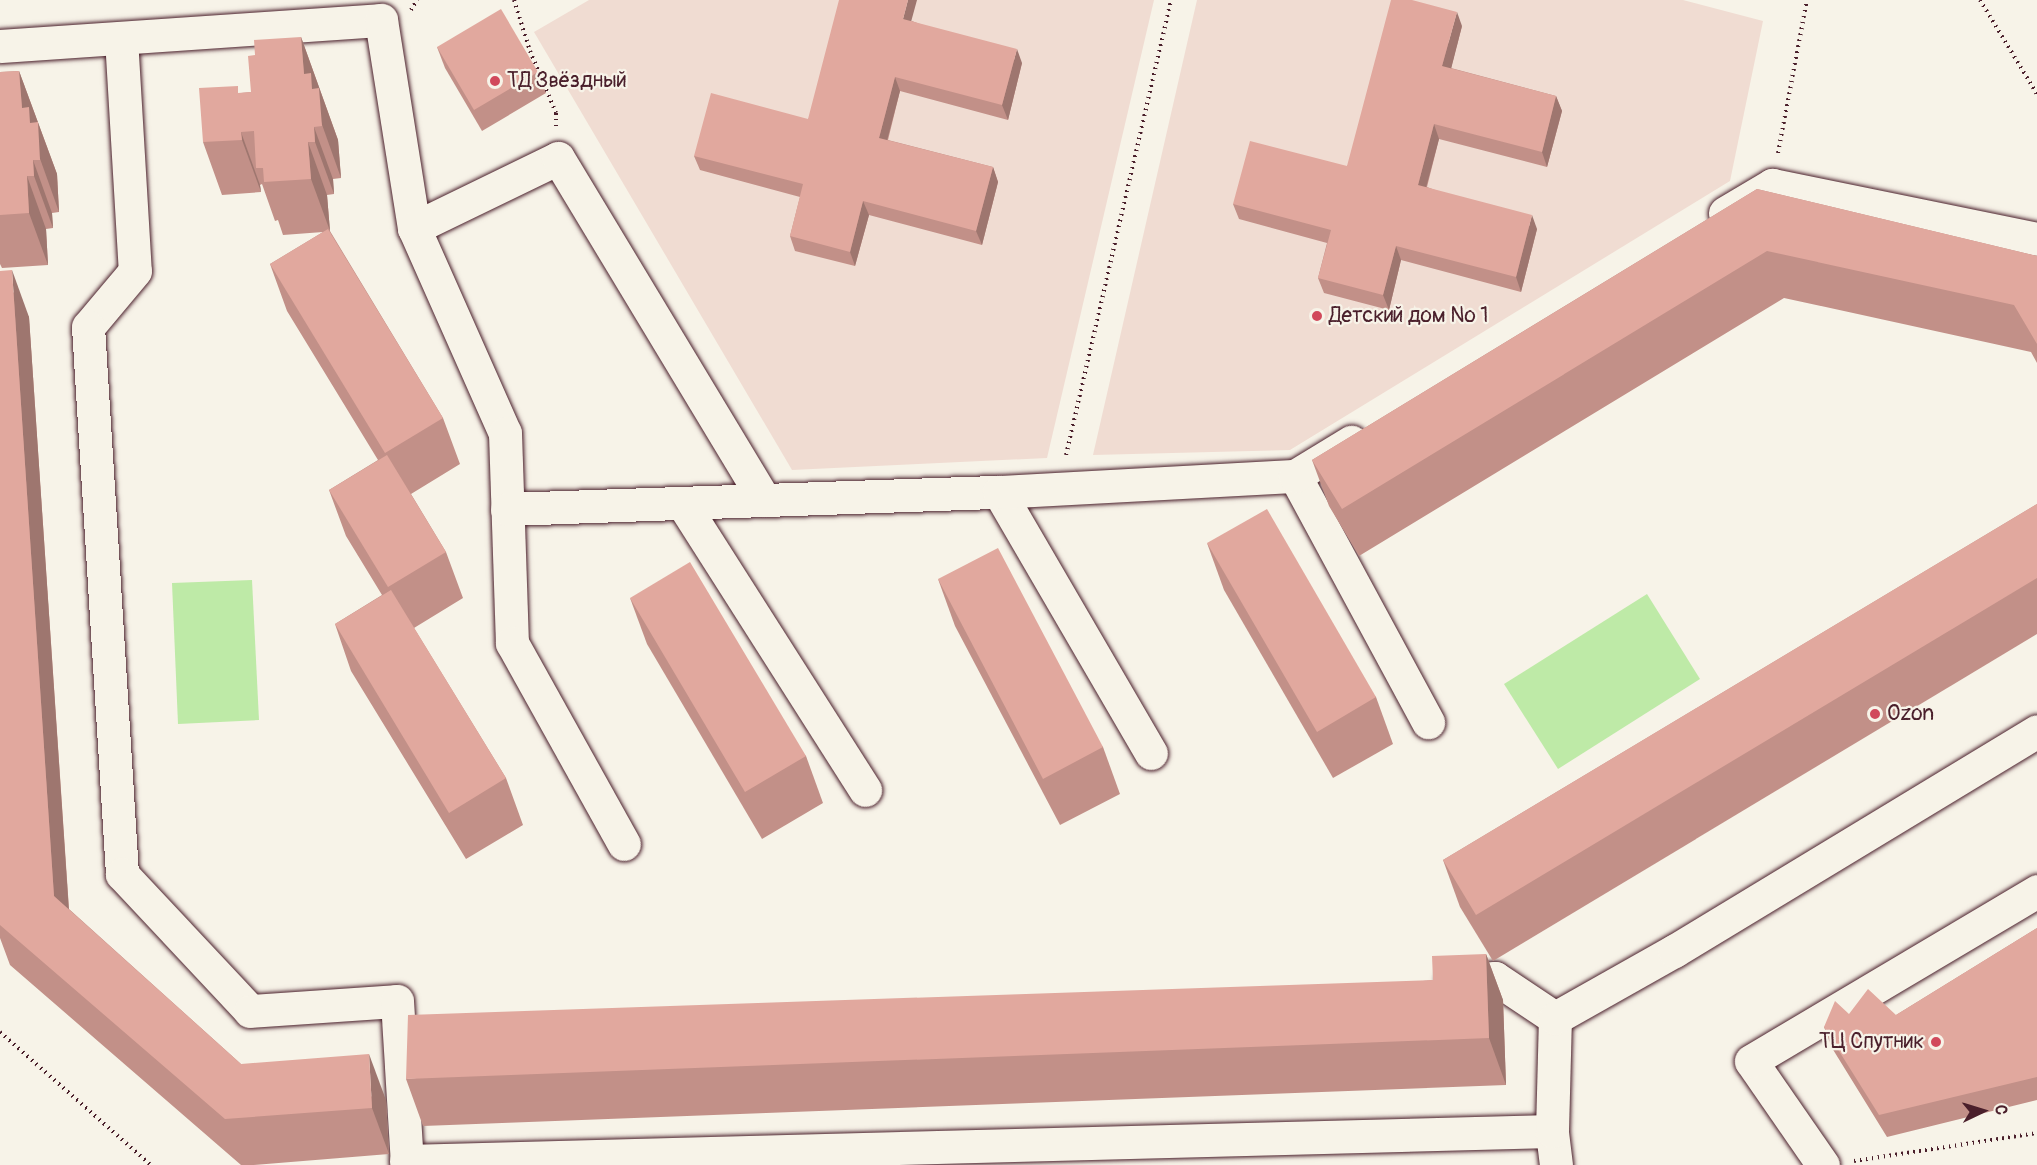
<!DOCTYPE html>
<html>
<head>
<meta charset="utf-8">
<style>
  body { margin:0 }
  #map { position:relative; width:2037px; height:1165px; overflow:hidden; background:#f7f3e8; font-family:Pangolin,sans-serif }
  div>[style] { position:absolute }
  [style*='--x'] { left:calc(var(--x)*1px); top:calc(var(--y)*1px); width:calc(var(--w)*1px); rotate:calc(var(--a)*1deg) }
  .built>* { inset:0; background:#f0dcd2 }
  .green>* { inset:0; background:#beeaa7 }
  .path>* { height:4px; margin-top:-2px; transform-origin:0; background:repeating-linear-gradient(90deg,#4a1f2b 0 1.5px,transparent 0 6px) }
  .roads { filter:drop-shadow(0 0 2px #4a1f2b) drop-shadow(0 0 2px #4a1f2b) }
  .minor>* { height:33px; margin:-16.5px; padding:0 16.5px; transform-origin:16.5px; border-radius:16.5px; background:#f7f3e8 }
  .wall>* { inset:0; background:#c29088 }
  .shaded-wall>* { inset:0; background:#9e766f }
  .building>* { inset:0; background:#e1a89e }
  .dots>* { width:16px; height:16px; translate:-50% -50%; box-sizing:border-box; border:3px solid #f7f3e8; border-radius:50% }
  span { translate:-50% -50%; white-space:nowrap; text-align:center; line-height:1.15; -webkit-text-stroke:4.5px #f7f3e8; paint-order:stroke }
  .poi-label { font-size:21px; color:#4a1f2b }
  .left { translate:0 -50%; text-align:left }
  .right { translate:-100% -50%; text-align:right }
  .north { position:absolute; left:1953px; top:1081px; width:60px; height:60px; -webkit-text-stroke:4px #f7f3e8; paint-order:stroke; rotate:86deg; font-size:16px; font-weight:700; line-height:24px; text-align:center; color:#4a1f2b }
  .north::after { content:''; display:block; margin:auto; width:21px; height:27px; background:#4a1f2b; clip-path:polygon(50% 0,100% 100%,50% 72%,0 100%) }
</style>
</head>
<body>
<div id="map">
  <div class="built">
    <i style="clip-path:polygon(589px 0,1154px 0,1047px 458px,792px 470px,534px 32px)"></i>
    <i style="clip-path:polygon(1197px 0,1683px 0,1763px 21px,1730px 181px,1290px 450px,1093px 455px)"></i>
  </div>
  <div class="green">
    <i style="clip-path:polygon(252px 580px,259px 720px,178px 724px,172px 583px)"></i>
    <i style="clip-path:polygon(1647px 594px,1700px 679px,1558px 769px,1504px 684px)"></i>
  </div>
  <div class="path">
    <i style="--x:514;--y:0;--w:53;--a:72.6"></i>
    <i style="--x:530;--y:51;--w:67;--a:67.2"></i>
    <i style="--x:556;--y:113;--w:14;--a:90"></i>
    <i style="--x:1980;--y:0;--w:110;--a:58.8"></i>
    <i style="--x:411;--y:10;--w:12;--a:-59"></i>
    <i style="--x:1778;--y:153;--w:156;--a:-79.3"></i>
    <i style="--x:1066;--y:455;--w:467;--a:-77"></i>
    <i style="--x:0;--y:1032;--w:201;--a:41.4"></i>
    <i style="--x:1854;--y:1161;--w:185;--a:-8.7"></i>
  </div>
  <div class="roads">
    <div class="minor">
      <i style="--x:121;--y:38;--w:233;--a:86.6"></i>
      <i style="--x:135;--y:271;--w:73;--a:130"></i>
      <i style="--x:88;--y:327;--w:548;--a:86.44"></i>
      <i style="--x:122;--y:874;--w:187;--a:46.9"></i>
      <i style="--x:250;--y:1011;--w:147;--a:-3.9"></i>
      <i style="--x:397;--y:1001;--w:164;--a:86.5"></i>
      <i style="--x:0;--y:46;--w:382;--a:-3.9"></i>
      <i style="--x:381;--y:20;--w:211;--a:81"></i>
      <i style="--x:414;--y:228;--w:160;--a:-25.9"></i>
      <i style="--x:558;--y:158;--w:399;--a:58.9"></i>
      <i style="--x:1725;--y:213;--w:55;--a:-30.8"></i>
      <i style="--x:1772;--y:185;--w:270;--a:11.5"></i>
      <i style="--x:414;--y:228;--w:224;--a:66.1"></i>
      <i style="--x:505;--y:433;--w:210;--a:88.1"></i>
      <i style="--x:512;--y:643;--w:230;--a:60.9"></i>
      <i style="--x:1295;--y:476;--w:280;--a:61.6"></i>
      <i style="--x:999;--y:492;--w:302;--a:59.8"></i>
      <i style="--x:683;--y:504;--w:339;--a:57.5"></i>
      <i style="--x:507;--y:509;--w:492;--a:-2"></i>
      <i style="--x:999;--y:492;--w:296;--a:-3.1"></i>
      <i style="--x:1295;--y:476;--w:66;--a:-31.3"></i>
      <i style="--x:1452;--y:981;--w:43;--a:-4"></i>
      <i style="--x:1495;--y:978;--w:72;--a:33.7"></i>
      <i style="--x:406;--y:1161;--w:1146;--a:-1.5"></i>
      <i style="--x:1556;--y:1165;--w:34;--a:-97"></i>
      <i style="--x:1552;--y:1131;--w:113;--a:-88.5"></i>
      <i style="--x:1555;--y:1018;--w:137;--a:-29.4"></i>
      <i style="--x:1674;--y:951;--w:424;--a:-31.2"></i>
      <i style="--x:1823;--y:1165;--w:126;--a:-124.7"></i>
      <i style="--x:1751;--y:1061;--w:333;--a:-30.7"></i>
    </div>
  </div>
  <div class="wall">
    <i style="clip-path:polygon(912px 21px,1022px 63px,1008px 120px,900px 91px,888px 140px,993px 167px,998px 182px,982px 245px,869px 215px,855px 266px,795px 251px,790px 236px,800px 197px,700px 170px,694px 156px,808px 119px)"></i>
    <i style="clip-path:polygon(1462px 26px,1451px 68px,1556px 96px,1562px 111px,1547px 167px,1439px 139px,1427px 187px,1537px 229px,1521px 292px,1401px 260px,1389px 310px,1324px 293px,1318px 278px,1327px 243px,1239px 219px,1233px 204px,1347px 166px)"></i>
    <i style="clip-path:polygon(301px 37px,338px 140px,341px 178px,333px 179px,334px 194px,327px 195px,330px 231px,443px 418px,460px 464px,411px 494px,446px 552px,463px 598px,414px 628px,506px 778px,523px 825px,466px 859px,351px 671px,335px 624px,382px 595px,346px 536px,329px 490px,378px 460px,287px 311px,270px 264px,323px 232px,283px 235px,278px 220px,275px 221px,262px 184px,260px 185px,261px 192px,222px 195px,203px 142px,241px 93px,251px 92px)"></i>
    <i style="clip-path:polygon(437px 47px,538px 72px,546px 93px,482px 131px,445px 68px)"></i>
    <i style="clip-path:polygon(19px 71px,57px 174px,59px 212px,52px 213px,53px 228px,46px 229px,48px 265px,2px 268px,0 264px,0 72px)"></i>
    <i style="clip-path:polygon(1757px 189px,2037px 256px,2037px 363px,2031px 352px,1784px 298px,1359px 556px,1329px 506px,1312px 460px)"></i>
    <i style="clip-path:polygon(0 271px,29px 317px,69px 909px,241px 1064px,386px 1100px,389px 1154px,254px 1165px,241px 1165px,10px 965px,0 938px)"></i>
    <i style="clip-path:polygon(2037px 504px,2037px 634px,1493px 961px,1460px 907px,1443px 860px)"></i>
    <i style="clip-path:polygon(1207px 543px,1376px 697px,1393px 744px,1333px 778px,1224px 590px)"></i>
    <i style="clip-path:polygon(938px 579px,1103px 747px,1120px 794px,1060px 825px,955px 626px)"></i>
    <i style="clip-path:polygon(630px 598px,806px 756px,823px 803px,762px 839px,647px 644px)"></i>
    <i style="clip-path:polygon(2037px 928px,2037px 1100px,1887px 1137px,1832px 1048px,1824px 1027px,1849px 1014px,1896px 1015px)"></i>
    <i style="clip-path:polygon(1486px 954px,1503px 1000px,1506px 1085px,423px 1126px,406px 1079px,1433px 980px)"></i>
  </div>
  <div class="shaded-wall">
    <i style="clip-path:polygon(908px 0,917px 0,908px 33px,903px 19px)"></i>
    <i style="clip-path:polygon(1457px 12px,1462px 26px,1448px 81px,1442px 66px)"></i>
    <i style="clip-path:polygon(301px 37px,338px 140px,341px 178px,304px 74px)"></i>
    <i style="clip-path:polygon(1017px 49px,1022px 63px,1008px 120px,1002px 105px)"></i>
    <i style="clip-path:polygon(19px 71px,57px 174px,59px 212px,22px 108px)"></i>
    <i style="clip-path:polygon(895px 77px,900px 91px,884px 152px,879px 138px)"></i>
    <i style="clip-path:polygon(1556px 96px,1562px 111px,1547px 167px,1542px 152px)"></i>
    <i style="clip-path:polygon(1434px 124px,1439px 139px,1423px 199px,1418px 185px)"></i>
    <i style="clip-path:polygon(314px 127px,333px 179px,334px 194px,315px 142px)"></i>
    <i style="clip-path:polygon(241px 132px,260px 185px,261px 192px,242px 140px)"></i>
    <i style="clip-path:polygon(308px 142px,327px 195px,330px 231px,311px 179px)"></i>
    <i style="clip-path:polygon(33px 160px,52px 213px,53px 228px,34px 176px)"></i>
    <i style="clip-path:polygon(993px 167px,998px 182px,982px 245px,976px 231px)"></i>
    <i style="clip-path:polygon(27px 176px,46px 229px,48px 265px,29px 213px)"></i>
    <i style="clip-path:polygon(863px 201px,869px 215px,855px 266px,850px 252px)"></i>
    <i style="clip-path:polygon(1532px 215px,1537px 229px,1521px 292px,1516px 277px)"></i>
    <i style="clip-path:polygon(1396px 246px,1401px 260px,1389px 310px,1383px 295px)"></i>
    <i style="clip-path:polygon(12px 270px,29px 317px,71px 942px,54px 896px)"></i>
    <i style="clip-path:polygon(1486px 954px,1503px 1000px,1506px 1085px,1489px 1038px)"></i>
    <i style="clip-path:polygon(369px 1054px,386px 1100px,389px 1154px,372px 1108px)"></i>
  </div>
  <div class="building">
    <i style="clip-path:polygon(839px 0,908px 0,903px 19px,1017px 49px,1002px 105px,895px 77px,879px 138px,993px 167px,976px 231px,863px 201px,850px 252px,790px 236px,803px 184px,694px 156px,711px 93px,808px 119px)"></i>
    <i style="clip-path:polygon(1391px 0,1412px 0,1457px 12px,1442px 66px,1556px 96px,1542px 152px,1434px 124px,1418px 185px,1532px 215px,1516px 277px,1396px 246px,1383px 295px,1318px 278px,1331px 230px,1233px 204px,1250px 141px,1347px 166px)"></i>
    <i style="clip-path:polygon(501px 9px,538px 72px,474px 110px,437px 47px)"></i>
    <i style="clip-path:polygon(301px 37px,304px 74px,311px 73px,312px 89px,319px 88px,322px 126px,314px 127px,315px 142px,308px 142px,311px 179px,264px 182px,263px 168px,256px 168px,254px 131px,241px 132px,242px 140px,203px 142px,199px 88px,238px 86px,238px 93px,251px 92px,248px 56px,255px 55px,254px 40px)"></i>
    <i style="clip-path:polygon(19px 71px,22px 108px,29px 107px,30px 123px,38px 122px,40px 160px,33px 160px,34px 176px,27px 176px,29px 213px,0 215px,0 72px)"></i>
    <i style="clip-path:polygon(1757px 189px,2037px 256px,2037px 344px,2014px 305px,1767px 251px,1342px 509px,1312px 460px)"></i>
    <i style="clip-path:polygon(328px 229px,443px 418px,385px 453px,270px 264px)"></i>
    <i style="clip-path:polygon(12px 270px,54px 896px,241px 1064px,369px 1054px,372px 1108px,225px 1119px,0 925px,0 271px)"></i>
    <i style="clip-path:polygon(387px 455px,446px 552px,388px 587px,329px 490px)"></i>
    <i style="clip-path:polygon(2037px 504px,2037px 578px,1476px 915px,1443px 860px)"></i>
    <i style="clip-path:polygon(1267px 509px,1376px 697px,1317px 732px,1207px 543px)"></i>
    <i style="clip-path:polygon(998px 548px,1103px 747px,1043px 779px,938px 579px)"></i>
    <i style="clip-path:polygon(690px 562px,806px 756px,745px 792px,630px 598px)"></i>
    <i style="clip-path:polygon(391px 590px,506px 778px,449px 813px,335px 624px)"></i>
    <i style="clip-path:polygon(2037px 928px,2037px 1077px,1879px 1115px,1824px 1027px,1835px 1001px,1849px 1014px,1868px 989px,1896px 1015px)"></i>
    <i style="clip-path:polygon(1486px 954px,1489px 1038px,406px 1079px,408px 1015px,1433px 980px,1432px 956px)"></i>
  </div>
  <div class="dots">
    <i style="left:495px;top:81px;background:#d1495b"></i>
    <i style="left:1317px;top:316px;background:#d1495b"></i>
    <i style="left:1875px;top:714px;background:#d1495b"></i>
    <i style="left:1936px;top:1042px;background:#d1495b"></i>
  </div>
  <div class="poi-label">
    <span class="left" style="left:507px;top:81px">ТД Звёздный</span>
    <span class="left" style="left:1329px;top:316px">Детский дом № 1</span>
    <span class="left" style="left:1887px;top:714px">Ozon</span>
    <span class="right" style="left:1924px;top:1042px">ТЦ Спутник</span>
  </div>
  <div class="north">С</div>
</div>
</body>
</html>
